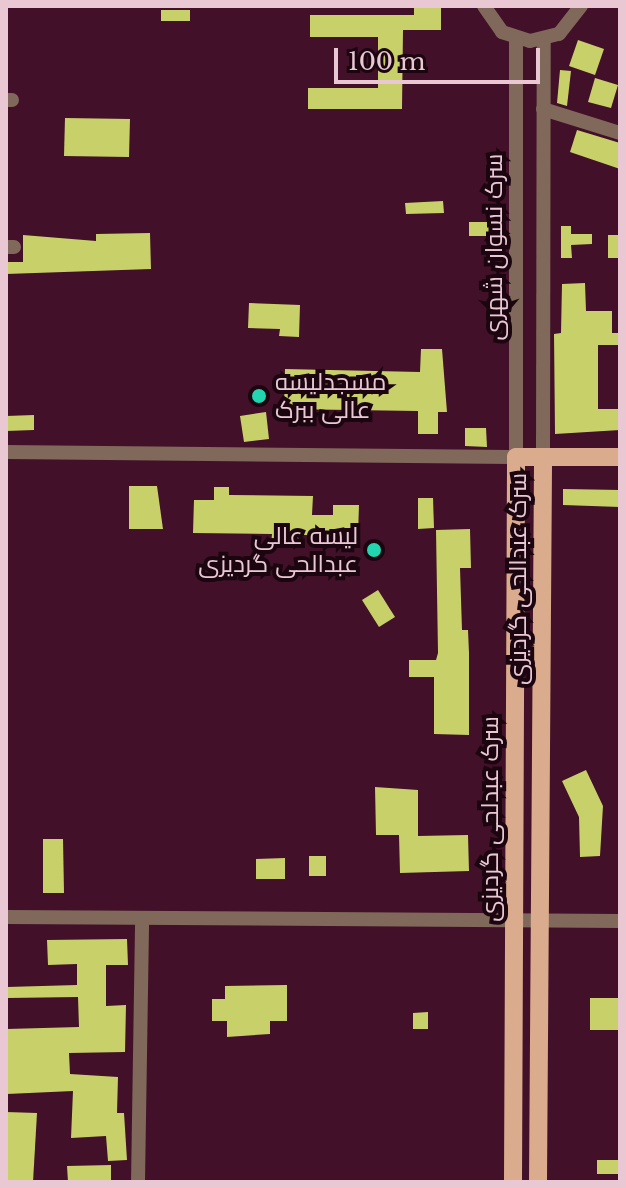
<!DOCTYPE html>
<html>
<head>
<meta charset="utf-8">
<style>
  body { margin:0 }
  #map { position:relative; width:626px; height:1188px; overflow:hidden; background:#421028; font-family:"Libre Baskerville",Cairo,serif }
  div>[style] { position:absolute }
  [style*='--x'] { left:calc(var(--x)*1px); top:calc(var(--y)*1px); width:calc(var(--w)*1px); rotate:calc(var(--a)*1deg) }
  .building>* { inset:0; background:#c8d169 }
  .minor>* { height:14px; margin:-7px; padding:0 7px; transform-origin:7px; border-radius:7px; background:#80685a }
  .major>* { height:18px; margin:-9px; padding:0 9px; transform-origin:9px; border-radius:9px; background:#dbab8d }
  .dots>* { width:22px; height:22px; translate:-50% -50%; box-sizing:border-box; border:4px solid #1b0610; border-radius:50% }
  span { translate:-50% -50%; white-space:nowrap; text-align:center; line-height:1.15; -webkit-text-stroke:8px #1b0610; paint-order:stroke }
  .street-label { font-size:24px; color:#e9c8d4 }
  .poi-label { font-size:24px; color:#e9c8d4 }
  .left { translate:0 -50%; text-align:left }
  .right { translate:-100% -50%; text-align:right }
  .frame { position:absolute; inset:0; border:8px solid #e9c8d4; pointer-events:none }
  .scale { position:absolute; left:334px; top:48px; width:206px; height:36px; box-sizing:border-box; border:4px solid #e9c8d4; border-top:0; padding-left:10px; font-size:24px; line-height:28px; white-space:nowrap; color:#e9c8d4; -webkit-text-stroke:6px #1b0610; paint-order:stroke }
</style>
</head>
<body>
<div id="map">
  <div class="building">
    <i style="clip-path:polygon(414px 6px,441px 6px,441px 30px,403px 30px,402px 109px,308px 109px,308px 88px,378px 88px,378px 37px,310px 37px,310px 15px,414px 15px)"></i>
    <i style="clip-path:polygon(161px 10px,190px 10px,190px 21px,161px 21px)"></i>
    <i style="clip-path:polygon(578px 40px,604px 49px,595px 75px,569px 66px)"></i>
    <i style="clip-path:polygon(560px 70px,571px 71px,567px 106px,557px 103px)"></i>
    <i style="clip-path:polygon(595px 78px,618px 85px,611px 108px,588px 102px)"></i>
    <i style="clip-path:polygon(65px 118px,130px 119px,129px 157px,64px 156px)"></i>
    <i style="clip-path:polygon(577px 130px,620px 143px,620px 169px,570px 152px)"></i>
    <i style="clip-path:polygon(443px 201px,444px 213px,406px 214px,405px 203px)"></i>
    <i style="clip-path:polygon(469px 222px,490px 222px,490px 236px,469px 236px)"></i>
    <i style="clip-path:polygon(561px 226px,571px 226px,571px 234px,592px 234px,592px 244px,571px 245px,572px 258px,561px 258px)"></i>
    <i style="clip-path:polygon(150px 233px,151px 269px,6px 274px,6px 262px,23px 262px,23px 235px,96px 241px,96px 234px)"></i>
    <i style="clip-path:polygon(608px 235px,620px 235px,620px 258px,608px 258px)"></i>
    <i style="clip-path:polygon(585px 283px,586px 311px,612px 311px,612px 333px,620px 333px,620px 345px,598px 345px,598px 409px,620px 409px,620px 430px,555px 434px,554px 334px,561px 333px,562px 284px)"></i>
    <i style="clip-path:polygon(249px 303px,300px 305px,299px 337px,279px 336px,280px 329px,248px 328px)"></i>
    <i style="clip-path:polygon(421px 349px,442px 349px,447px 412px,438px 412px,438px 434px,418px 434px,418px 411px,284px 409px,285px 369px,420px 372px)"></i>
    <i style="clip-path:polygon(266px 412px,269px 439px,244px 442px,240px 416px)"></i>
    <i style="clip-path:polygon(34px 415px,34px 430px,6px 431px,6px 416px)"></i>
    <i style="clip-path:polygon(465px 428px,486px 428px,487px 447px,465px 446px)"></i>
    <i style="clip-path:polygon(129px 486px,157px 486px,163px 529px,129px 529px)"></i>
    <i style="clip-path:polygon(214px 487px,229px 487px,229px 495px,313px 496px,312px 515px,333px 515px,333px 505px,359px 505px,358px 535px,301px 535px,301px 545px,271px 545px,272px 534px,193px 533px,194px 500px,214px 500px)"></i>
    <i style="clip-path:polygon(563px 489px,620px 490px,620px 507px,563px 505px)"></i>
    <i style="clip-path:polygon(418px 498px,433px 498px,434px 528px,418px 529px)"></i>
    <i style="clip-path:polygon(470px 529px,471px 568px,460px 568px,462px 630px,468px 630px,469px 653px,469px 735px,434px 734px,434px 677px,409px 677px,409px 660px,436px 660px,438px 653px,436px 530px)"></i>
    <i style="clip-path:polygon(378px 590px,395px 617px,379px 627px,362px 600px)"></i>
    <i style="clip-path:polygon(586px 770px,603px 806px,600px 856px,580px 857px,579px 817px,562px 781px)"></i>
    <i style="clip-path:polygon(375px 787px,418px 790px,418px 836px,468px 835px,469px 871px,400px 873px,399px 835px,376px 835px)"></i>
    <i style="clip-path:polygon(43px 839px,63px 839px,64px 893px,43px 893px)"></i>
    <i style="clip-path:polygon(309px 856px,326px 856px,326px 876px,309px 876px)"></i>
    <i style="clip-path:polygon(285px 858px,285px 879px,256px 879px,256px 859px)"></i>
    <i style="clip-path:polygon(127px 939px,128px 965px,106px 965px,106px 1006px,126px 1005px,125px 1052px,69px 1053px,70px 1074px,118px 1077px,117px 1113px,124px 1113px,127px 1160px,108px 1161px,106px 1136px,71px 1138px,73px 1091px,7px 1094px,7px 1029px,79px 1027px,78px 997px,7px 998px,7px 987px,77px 985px,77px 964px,48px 965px,47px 940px)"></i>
    <i style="clip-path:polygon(287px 985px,287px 1021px,270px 1021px,270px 1034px,227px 1037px,227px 1021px,212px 1021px,212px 999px,225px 999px,225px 986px)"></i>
    <i style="clip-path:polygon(590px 998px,620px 998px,620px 1030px,590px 1030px)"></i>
    <i style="clip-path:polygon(428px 1012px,428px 1029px,413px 1029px,413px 1013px)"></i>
    <i style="clip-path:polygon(6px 1112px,37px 1113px,33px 1182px,6px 1182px)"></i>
    <i style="clip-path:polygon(597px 1160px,620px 1160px,620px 1174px,597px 1174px)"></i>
    <i style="clip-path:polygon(111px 1165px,111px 1182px,68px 1182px,67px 1166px)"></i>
  </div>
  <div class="minor">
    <i style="--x:484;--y:6;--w:32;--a:55"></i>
    <i style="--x:502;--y:32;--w:29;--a:18"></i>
    <i style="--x:530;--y:41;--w:30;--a:-14"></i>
    <i style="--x:559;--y:34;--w:36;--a:-52"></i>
    <i style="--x:6;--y:100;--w:6;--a:0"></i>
    <i style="--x:543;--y:109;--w:81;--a:17.3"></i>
    <i style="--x:6;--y:247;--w:8;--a:0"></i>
    <i style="--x:6;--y:452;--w:510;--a:0.56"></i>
    <i style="--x:516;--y:457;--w:419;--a:-90"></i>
    <i style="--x:543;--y:457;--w:417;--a:-89.9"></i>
    <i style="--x:6;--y:917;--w:614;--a:0.37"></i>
    <i style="--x:138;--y:1182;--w:264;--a:-89.1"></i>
  </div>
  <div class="major">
    <i style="--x:513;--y:1182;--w:725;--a:-89.76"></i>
    <i style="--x:516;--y:457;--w:104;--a:0"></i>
    <i style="--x:538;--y:1182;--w:725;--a:-89.6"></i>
  </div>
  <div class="dots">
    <i style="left:259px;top:396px;background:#20d5b0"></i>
    <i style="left:374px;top:550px;background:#20d5b0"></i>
  </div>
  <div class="street-label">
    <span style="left:494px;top:247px;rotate:-90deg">سرک نسوان شهری</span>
    <span style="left:518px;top:579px;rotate:-90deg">سرک عبدالحی گردیزی</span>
    <span style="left:490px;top:819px;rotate:-90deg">سرک عبدلحی گردیزی</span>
  </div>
  <div class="poi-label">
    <span class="left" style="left:275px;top:396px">مسجدلیسه<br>عالی ببرک</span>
    <span class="right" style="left:358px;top:550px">لیسه عالی<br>عبدالحی گردیزی</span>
  </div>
  <div class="frame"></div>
  <div class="scale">100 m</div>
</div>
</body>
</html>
